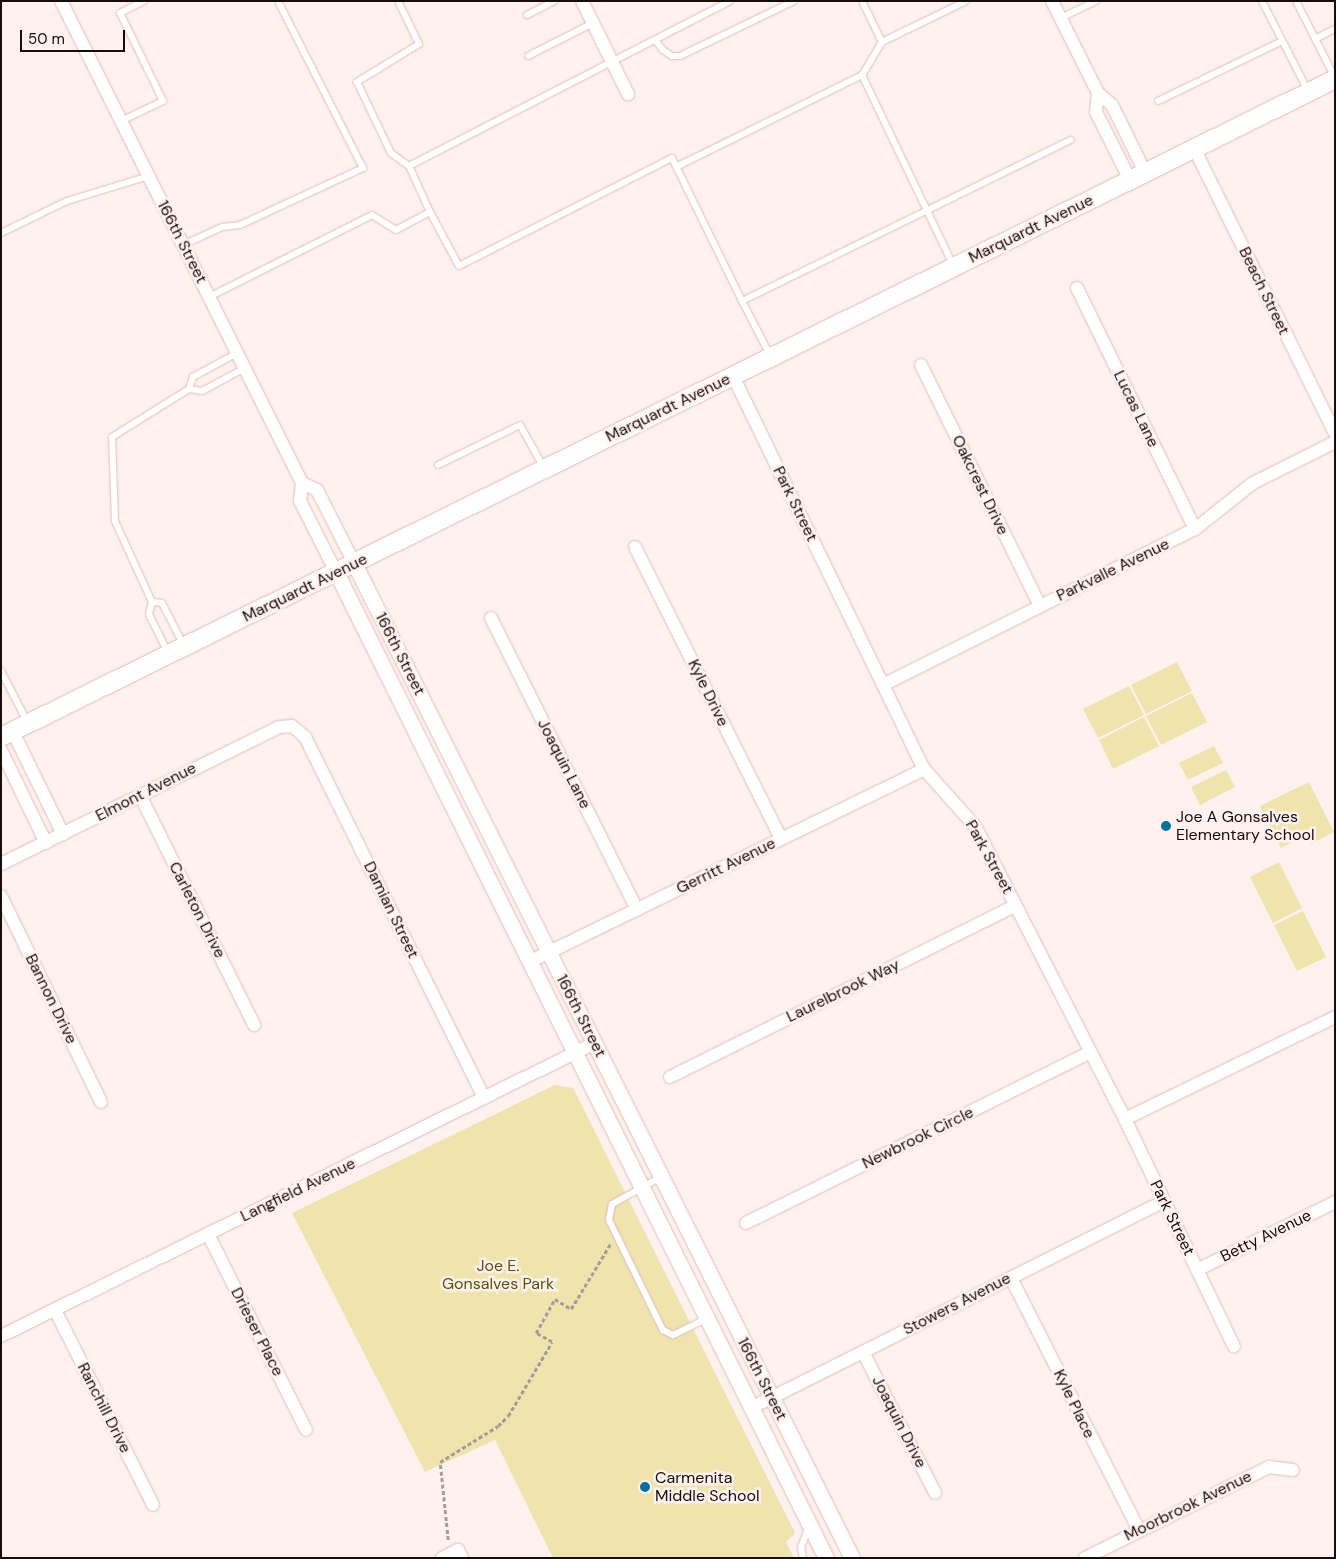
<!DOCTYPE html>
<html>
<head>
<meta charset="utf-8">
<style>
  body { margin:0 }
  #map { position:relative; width:1336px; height:1559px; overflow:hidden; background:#fff2ee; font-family:"DM Sans",sans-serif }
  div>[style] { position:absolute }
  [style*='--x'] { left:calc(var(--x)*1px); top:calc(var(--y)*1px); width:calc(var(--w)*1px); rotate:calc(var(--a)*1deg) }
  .green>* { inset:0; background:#efe4ae }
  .path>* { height:2.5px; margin-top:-1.25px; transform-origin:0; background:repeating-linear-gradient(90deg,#a89c99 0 4px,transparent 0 6.5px) }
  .roads { filter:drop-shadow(0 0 1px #dfbfb8) drop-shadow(0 0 1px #dfbfb8) }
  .service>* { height:6px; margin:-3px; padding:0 3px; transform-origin:3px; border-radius:3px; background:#fff }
  .minor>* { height:12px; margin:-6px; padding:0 6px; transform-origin:6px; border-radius:6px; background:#fff }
  .tertiary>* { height:15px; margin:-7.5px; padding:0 7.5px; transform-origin:7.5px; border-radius:7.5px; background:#fff }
  .secondary>* { height:18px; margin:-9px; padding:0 9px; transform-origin:9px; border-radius:9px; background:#fff }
  .dots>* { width:14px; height:14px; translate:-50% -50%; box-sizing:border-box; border:2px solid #fff2ee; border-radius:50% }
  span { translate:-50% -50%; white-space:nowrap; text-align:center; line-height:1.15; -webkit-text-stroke:5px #fff2ee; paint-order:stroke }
  .street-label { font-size:16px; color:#160c09 }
  .poi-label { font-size:16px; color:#160c09 }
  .left { translate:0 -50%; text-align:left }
  .park-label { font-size:16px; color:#5d500a }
  .frame { position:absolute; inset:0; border:2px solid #160c09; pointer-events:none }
  .scale { position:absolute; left:20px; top:30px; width:105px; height:22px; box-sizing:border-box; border:2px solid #160c09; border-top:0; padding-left:6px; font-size:15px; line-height:18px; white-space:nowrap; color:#160c09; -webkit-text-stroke:4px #fff2ee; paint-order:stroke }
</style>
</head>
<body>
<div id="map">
  <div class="green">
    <i style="clip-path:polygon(1177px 662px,1192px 691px,1146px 714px,1131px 685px)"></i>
    <i style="clip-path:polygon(1129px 686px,1144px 715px,1098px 738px,1083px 709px)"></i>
    <i style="clip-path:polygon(1192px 693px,1207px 722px,1161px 745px,1146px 716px)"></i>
    <i style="clip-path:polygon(1144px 717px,1159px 746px,1113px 769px,1099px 740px)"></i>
    <i style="clip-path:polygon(1214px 746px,1223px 763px,1188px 780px,1179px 763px)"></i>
    <i style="clip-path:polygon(1226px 770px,1235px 787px,1200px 805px,1191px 787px)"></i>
    <i style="clip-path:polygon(1309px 782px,1334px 832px,1311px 844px,1306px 835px,1281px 848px,1260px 806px)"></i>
    <i style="clip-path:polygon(1279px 862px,1302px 908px,1273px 923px,1250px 877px)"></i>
    <i style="clip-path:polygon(1303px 911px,1326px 957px,1297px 971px,1274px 925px)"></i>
    <i style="clip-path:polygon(555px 1085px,573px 1088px,795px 1533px,786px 1542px,794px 1558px,553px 1558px,495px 1440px,425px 1472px,292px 1213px)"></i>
  </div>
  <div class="path">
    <i style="--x:448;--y:1540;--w:78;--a:-95.9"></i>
    <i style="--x:440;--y:1462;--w:68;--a:-31.8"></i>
    <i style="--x:498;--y:1426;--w:14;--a:-45"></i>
    <i style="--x:508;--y:1416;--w:86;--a:-59.3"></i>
    <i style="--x:552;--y:1342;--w:18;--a:-151"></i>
    <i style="--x:536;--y:1333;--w:39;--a:-61"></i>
    <i style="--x:555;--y:1299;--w:19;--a:32"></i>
    <i style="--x:571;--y:1309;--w:77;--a:-58.8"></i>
  </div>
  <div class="roads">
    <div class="service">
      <i style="--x:398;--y:1;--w:48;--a:64"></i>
      <i style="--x:419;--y:44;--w:73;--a:148.5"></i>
      <i style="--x:357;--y:82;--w:79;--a:64.4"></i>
      <i style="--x:391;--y:153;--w:22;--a:36"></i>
      <i style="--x:862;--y:1;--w:46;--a:64"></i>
      <i style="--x:882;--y:42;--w:93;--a:-26"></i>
      <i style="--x:1262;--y:1;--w:101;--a:62.9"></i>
      <i style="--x:1296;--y:1;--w:86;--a:63.1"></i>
      <i style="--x:527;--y:15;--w:31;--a:-27"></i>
      <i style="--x:1061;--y:18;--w:39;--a:-26"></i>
      <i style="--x:1315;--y:39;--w:22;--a:-27"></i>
      <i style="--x:655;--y:40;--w:13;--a:51"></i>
      <i style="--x:663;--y:50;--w:11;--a:34"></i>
      <i style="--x:672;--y:56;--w:8;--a:0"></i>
      <i style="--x:680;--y:56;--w:127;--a:-25.8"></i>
      <i style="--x:882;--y:42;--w:39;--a:121"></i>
      <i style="--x:862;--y:75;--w:213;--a:64.4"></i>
      <i style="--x:528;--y:56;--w:73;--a:-26.9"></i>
      <i style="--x:1158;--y:101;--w:138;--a:-25.8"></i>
      <i style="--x:121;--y:121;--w:47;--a:-25.5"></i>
      <i style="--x:163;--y:101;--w:98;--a:-116"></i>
      <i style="--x:120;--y:13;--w:27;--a:-27"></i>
      <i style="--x:676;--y:167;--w:208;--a:-26.3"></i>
      <i style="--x:430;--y:212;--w:51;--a:-114.5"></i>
      <i style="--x:409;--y:166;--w:361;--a:-27.2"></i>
      <i style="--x:1;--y:233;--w:73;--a:-25.9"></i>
      <i style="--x:67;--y:201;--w:86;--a:-17"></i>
      <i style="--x:183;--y:245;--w:43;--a:-24.8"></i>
      <i style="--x:222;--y:227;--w:18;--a:-6"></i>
      <i style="--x:240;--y:225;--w:136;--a:-24.9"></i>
      <i style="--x:363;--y:168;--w:187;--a:-117"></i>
      <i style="--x:209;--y:297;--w:182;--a:-26.7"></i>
      <i style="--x:372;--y:215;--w:28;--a:32"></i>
      <i style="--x:396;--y:230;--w:38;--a:-28"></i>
      <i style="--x:430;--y:212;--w:61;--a:61.8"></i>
      <i style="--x:459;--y:266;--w:239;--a:-26.9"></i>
      <i style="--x:672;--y:158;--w:159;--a:63.9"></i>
      <i style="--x:770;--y:355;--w:61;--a:-117.4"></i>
      <i style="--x:742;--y:301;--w:366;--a:-26.1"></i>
      <i style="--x:189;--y:389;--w:13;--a:9"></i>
      <i style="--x:202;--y:391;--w:49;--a:-28.1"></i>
      <i style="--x:438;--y:465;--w:91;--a:-26"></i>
      <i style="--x:520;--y:425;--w:49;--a:60.8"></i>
      <i style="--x:152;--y:602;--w:10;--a:6"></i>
      <i style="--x:162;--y:603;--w:48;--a:62.9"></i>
      <i style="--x:168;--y:653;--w:43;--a:-116"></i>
      <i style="--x:149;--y:614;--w:12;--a:-76"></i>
      <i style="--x:152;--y:602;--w:89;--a:-114.6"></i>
      <i style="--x:115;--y:521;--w:84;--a:-92"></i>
      <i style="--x:112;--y:437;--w:91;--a:-31.9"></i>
      <i style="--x:189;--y:389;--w:13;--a:-72"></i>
      <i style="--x:193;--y:377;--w:50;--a:-28.6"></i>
      <i style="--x:1;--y:671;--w:59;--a:62.6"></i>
      <i style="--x:661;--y:1177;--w:56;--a:151.1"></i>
      <i style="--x:612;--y:1204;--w:16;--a:101"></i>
      <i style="--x:609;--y:1220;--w:123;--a:63.9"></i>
      <i style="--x:663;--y:1330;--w:11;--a:27"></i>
      <i style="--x:673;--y:1335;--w:37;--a:-26"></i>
      <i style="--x:803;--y:1558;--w:11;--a:-100"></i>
      <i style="--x:801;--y:1547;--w:22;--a:-68"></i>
    </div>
    <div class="minor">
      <i style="--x:61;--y:1;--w:539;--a:63.43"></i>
      <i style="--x:302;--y:483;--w:18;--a:96"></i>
      <i style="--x:300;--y:501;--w:80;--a:63.1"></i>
      <i style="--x:582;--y:1;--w:104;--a:63.7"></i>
      <i style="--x:1052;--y:1;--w:103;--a:63.4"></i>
      <i style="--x:1098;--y:93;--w:18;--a:41"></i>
      <i style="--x:1112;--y:105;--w:75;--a:63.8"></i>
      <i style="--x:1098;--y:93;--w:19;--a:96"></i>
      <i style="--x:1096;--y:112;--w:76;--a:63.4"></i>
      <i style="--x:1194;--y:148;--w:318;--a:63.7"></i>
      <i style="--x:1077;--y:288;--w:268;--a:63.9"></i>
      <i style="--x:921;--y:365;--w:269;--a:63.7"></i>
      <i style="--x:733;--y:376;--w:437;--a:64.1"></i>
      <i style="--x:924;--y:769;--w:76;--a:48.2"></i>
      <i style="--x:975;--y:826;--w:329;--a:62.9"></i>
      <i style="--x:1125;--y:1119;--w:252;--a:64.4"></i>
      <i style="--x:302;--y:483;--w:17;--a:25"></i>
      <i style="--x:317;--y:490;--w:82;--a:63.1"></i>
      <i style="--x:635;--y:547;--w:326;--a:63.4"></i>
      <i style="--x:491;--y:618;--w:326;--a:63.4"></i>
      <i style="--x:883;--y:685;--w:349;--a:-26.6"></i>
      <i style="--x:1195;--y:529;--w:74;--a:-38.4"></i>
      <i style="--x:1253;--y:483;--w:92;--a:-26.6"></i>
      <i style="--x:13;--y:732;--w:114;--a:63.9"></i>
      <i style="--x:1;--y:750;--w:103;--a:64.2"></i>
      <i style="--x:140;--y:795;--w:257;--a:63.6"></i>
      <i style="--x:1;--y:864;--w:310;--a:-26.2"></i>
      <i style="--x:279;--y:727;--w:13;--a:-4"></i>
      <i style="--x:292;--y:726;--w:17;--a:40"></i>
      <i style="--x:305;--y:737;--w:403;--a:63.6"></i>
      <i style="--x:1;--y:896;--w:229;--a:64.1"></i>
      <i style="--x:529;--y:962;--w:440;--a:-26"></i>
      <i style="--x:670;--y:1077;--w:385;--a:-26.4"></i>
      <i style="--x:1125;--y:1119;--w:233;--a:-25.9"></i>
      <i style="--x:746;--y:1223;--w:383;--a:-26.4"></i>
      <i style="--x:208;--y:1234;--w:219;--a:63.4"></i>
      <i style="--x:1197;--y:1270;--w:154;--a:-26.2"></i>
      <i style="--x:1011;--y:1278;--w:283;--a:63.1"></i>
      <i style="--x:55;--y:1310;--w:218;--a:63.3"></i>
      <i style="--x:1;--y:1336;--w:662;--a:-26.26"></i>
      <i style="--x:863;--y:1352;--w:158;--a:62.9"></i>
      <i style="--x:751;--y:1408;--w:462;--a:-26.6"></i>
      <i style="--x:442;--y:1558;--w:18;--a:-27"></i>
      <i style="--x:458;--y:1550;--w:9;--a:63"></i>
      <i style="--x:1085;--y:1558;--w:205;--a:-26.3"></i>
      <i style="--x:1269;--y:1467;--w:24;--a:7"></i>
    </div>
    <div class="tertiary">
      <i style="--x:354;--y:563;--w:1113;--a:63.41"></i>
      <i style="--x:336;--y:572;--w:1101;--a:63.57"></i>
    </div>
    <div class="secondary">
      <i style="--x:1;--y:737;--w:1487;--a:-26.25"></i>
    </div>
  </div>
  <div class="dots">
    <i style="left:1166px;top:826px;background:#07709d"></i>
    <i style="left:645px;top:1487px;background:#07709d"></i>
  </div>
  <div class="street-label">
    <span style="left:1031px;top:229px;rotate:-26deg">Marquardt Avenue</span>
    <span style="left:182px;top:242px;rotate:63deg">166th Street</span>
    <span style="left:1264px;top:291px;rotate:64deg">Beach Street</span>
    <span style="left:668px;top:408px;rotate:-26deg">Marquardt Avenue</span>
    <span style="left:1136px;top:409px;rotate:64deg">Lucas Lane</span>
    <span style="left:980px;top:485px;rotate:64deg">Oakcrest Drive</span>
    <span style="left:795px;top:504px;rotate:64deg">Park Street</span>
    <span style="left:1113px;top:570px;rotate:-26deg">Parkvalle Avenue</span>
    <span style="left:305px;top:588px;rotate:-26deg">Marquardt Avenue</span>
    <span style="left:400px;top:654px;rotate:63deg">166th Street</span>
    <span style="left:708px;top:693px;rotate:64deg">Kyle Drive</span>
    <span style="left:564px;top:764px;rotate:63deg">Joaquin Lane</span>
    <span style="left:146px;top:792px;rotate:-27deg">Elmont Avenue</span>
    <span style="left:989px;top:857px;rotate:61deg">Park Street</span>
    <span style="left:726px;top:866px;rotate:-26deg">Gerritt Avenue</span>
    <span style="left:197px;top:910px;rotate:63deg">Carleton Drive</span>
    <span style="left:391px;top:910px;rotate:64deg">Damian Street</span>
    <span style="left:843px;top:991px;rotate:-26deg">Laurelbrook Way</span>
    <span style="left:51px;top:999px;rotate:64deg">Bannon Drive</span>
    <span style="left:581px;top:1016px;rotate:63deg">166th Street</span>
    <span style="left:918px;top:1138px;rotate:-26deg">Newbrook Circle</span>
    <span style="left:298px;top:1190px;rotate:-26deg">Langfield Avenue</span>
    <span style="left:1172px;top:1218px;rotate:64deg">Park Street</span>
    <span style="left:1266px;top:1236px;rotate:-26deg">Betty Avenue</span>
    <span style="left:957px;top:1304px;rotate:-27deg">Stowers Avenue</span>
    <span style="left:257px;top:1332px;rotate:63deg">Drieser Place</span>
    <span style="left:762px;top:1379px;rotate:63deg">166th Street</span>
    <span style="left:1074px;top:1404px;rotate:64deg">Kyle Place</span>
    <span style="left:104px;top:1408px;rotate:63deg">Ranchill Drive</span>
    <span style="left:899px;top:1422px;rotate:63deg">Joaquin Drive</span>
    <span style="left:1188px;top:1506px;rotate:-26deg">Moorbrook Avenue</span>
  </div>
  <div class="poi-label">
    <span class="left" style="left:1176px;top:826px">Joe A Gonsalves<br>Elementary School</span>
    <span class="left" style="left:655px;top:1487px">Carmenita<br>Middle School</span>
  </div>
  <div class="park-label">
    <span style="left:498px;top:1275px">Joe E.<br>Gonsalves Park</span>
  </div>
  <div class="frame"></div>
  <div class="scale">50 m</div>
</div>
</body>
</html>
